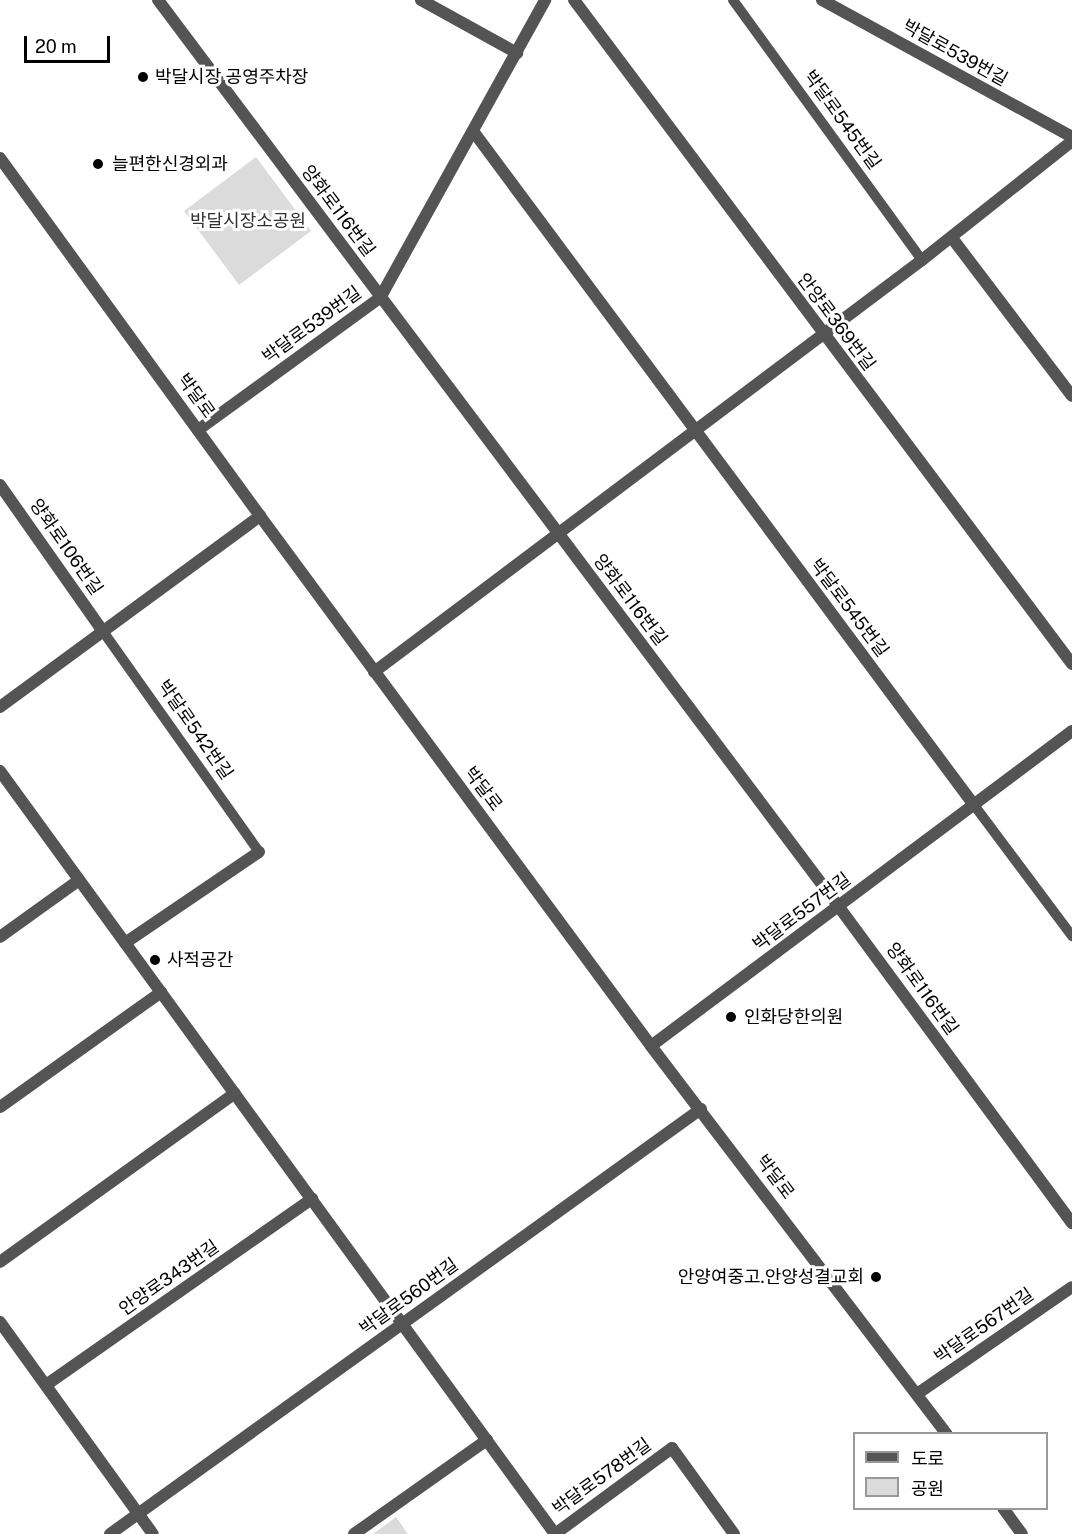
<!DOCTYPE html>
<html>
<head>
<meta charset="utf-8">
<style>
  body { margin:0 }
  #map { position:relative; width:1072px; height:1534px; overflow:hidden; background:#fff; font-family:"Public Sans","Noto Sans KR",sans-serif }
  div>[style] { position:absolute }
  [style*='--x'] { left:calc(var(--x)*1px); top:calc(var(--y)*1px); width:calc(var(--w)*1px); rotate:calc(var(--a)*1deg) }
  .green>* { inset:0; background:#dbdbdb }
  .service>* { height:10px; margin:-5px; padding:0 5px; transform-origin:5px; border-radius:5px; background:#545454 }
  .minor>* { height:12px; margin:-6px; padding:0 6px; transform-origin:6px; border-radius:6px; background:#545454 }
  .tertiary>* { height:12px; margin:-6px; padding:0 6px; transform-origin:6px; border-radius:6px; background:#545454 }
  .dots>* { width:16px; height:16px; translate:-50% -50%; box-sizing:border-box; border:3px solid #fff; border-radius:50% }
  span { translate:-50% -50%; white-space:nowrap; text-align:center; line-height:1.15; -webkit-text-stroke:6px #fff; paint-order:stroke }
  .street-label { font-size:18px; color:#000 }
  .poi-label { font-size:18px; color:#000 }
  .left { translate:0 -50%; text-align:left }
  .right { translate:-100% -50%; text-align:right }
  .park-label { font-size:18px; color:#323232 }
  .legend { position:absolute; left:853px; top:1432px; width:195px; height:78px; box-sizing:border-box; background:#fff; border:2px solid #999; margin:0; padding:8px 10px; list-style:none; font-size:18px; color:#000 }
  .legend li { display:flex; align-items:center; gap:12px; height:30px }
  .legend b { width:30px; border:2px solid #999 }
  .scale { position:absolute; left:24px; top:36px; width:86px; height:27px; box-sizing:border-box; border:3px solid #000; border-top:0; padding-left:8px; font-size:18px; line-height:21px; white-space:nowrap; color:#000; -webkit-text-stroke:4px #fff; paint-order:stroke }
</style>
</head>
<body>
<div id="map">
  <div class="green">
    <div style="clip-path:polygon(256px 157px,311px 231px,239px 285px,184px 211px)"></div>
    <div style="clip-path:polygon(396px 1517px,408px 1534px,373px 1534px)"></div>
  </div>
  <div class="service">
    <div style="--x:733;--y:0;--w:321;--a:54"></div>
    <div style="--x:102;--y:630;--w:272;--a:54.7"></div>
    <div style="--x:974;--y:805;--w:164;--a:53.2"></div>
  </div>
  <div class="minor">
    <div style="--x:158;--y:0;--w:1134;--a:53.1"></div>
    <div style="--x:839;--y:907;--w:393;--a:53.6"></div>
    <div style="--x:421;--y:0;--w:110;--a:28.9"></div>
    <div style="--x:574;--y:0;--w:830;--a:53.13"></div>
    <div style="--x:822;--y:0;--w:285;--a:28.7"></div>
    <div style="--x:473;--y:131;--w:840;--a:53.38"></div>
    <div style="--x:952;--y:238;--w:198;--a:52.8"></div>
    <div style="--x:198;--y:430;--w:225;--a:-36"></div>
    <div style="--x:380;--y:298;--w:341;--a:-61"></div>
    <div style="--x:0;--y:485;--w:177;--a:54.9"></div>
    <div style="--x:374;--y:672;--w:686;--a:-36.94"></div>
    <div style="--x:922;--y:260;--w:191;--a:-38.4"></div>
    <div style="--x:0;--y:707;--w:323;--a:-36.3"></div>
    <div style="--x:0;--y:771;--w:944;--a:53.97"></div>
    <div style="--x:555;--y:1534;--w:145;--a:-36.3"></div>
    <div style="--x:672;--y:1448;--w:106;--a:54.2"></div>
    <div style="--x:0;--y:937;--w:97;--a:-35.8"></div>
    <div style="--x:125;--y:943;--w:162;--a:-34.2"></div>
    <div style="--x:651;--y:1046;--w:526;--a:-36.8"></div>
    <div style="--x:0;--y:1107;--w:198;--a:-35.5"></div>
    <div style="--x:0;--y:1262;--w:289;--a:-35.7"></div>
    <div style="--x:0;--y:1322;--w:261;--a:54.2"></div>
    <div style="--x:46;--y:1385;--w:325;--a:-35"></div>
    <div style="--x:917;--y:1394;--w:188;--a:-34.6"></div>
    <div style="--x:110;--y:1534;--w:728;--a:-35.72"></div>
    <div style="--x:354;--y:1534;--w:163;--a:-35.3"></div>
  </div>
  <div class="tertiary">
    <div style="--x:0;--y:158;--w:442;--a:54"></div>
    <div style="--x:260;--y:516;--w:659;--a:53.58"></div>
    <div style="--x:651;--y:1046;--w:488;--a:52.7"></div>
    <div style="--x:1003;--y:1508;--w:32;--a:54"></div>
  </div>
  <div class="dots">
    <div style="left:143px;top:77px;background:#000"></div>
    <div style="left:98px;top:164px;background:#000"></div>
    <div style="left:155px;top:960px;background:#000"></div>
    <div style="left:731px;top:1017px;background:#000"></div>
    <div style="left:876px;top:1277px;background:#000"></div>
  </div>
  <div class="street-label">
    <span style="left:955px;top:53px;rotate:29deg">박달로539번길</span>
    <span style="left:842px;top:120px;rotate:54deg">박달로545번길</span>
    <span style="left:338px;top:211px;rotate:53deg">양화로116번길</span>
    <span style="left:836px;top:322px;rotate:53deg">안양로369번길</span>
    <span style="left:312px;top:325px;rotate:-36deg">박달로539번길</span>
    <span style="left:196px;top:396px;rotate:54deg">박달로</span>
    <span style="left:66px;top:547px;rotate:55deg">양화로106번길</span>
    <span style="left:630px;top:600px;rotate:53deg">양화로116번길</span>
    <span style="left:849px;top:608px;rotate:53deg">박달로545번길</span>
    <span style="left:195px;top:730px;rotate:55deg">박달로542번길</span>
    <span style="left:483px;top:789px;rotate:53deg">박달로</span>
    <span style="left:802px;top:912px;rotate:-37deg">박달로557번길</span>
    <span style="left:922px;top:989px;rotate:54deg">양화로116번길</span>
    <span style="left:775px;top:1177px;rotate:53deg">박달로</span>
    <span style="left:169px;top:1278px;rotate:-35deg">안양로343번길</span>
    <span style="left:409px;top:1297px;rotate:-36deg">박달로560번길</span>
    <span style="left:984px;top:1326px;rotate:-35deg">박달로567번길</span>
    <span style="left:602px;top:1477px;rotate:-36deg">박달로578번길</span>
  </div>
  <div class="poi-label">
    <span class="left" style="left:155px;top:77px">박달시장 공영주차장</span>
    <span class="left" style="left:112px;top:164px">늘편한신경외과</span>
    <span class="left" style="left:167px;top:960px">사적공간</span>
    <span class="left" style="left:744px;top:1017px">인화당한의원</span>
    <span class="right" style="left:864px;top:1277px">안양여중고.안양성결교회</span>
  </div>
  <div class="park-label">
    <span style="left:248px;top:221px">박달시장소공원</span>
  </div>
  <ul class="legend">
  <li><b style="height:8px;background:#545454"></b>도로</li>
  <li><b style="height:16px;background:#dbdbdb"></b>공원</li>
  </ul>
  <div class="scale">20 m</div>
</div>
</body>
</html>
